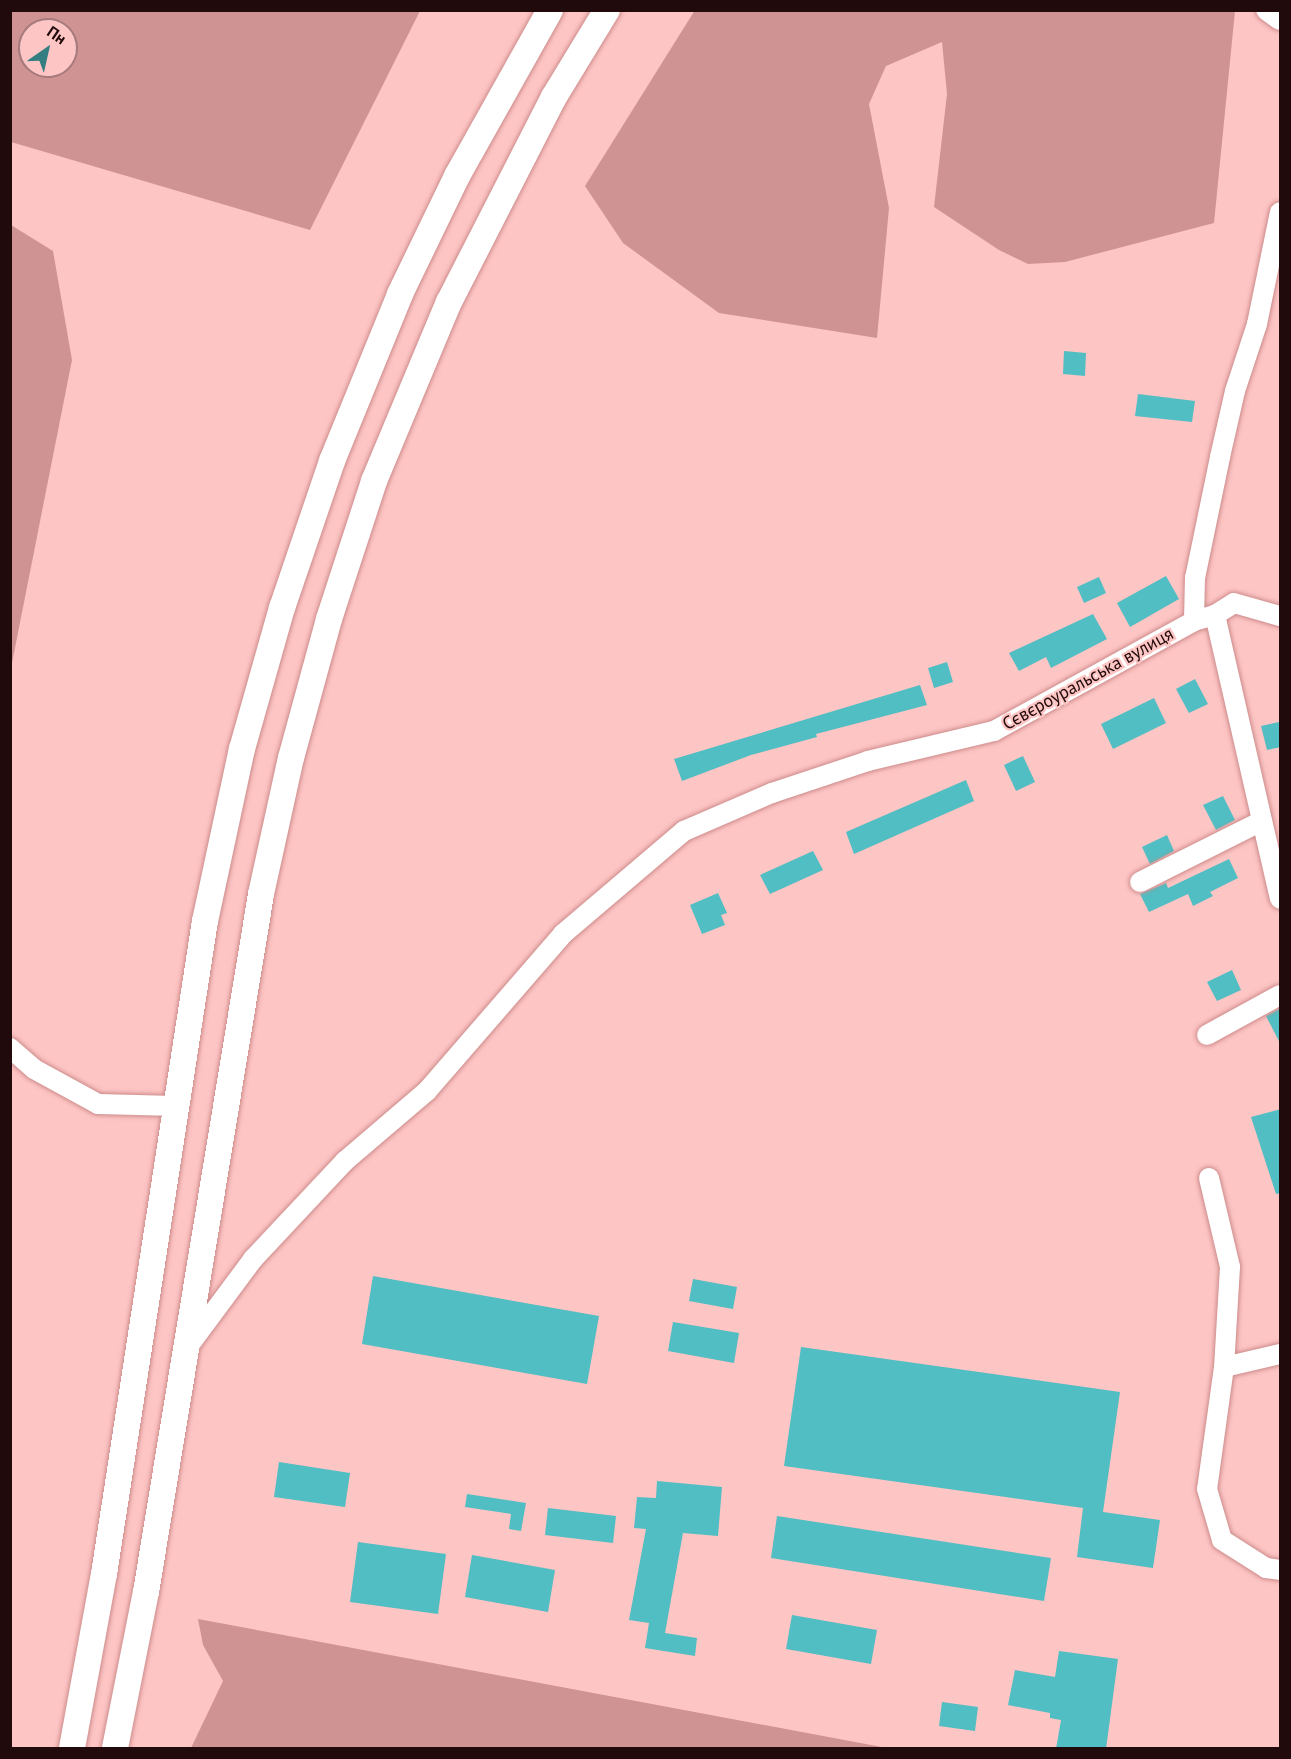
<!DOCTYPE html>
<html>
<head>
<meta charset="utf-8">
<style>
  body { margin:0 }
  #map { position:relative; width:1291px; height:1759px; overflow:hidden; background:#fdc5c4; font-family:"PT Sans",sans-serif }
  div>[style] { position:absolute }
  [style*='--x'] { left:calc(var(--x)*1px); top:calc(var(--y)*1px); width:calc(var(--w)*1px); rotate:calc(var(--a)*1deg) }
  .green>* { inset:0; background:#d09393 }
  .building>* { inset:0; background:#50bec3 }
  .roads { filter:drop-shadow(0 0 2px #cd8b8b) drop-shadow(0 0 2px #cd8b8b) }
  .minor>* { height:20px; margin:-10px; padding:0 10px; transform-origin:10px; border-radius:10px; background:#fff }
  .major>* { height:26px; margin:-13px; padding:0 13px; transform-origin:13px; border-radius:13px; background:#fff }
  span { translate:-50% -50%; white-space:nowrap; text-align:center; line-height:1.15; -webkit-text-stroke:4.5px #fdc5c4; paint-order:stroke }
  .street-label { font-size:18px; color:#210a0b }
  .frame { position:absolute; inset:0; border:12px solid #210a0b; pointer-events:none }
  .north { position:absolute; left:18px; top:18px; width:60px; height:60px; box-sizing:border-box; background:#fdc5c4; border:2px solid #a57a7a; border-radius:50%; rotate:34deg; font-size:16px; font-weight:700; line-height:24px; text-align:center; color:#210a0b }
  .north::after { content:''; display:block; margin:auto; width:21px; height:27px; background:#347d80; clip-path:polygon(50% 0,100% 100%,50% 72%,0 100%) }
</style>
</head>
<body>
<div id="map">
  <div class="green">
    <div style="clip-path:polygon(695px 10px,1235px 11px,1214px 223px,1065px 262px,1028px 264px,999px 250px,934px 207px,947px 94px,942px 42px,886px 66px,869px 104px,889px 208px,877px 338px,719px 313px,623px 243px,585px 186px)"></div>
    <div style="clip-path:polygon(evenodd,10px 11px,11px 10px,420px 11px,310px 230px,11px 142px,10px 11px,30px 30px,66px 30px,66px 66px,30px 66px,30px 30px)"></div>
    <div style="clip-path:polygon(11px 225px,53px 251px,72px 360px,11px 668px)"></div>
    <div style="clip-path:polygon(198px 1619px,887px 1748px,191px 1748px,223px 1681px,203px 1645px)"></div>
  </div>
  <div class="building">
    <div style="clip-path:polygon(1064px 351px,1086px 353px,1085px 376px,1063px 374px)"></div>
    <div style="clip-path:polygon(1138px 394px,1195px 401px,1192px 422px,1135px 416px)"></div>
    <div style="clip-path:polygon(1166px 576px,1179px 599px,1130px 627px,1117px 603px)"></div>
    <div style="clip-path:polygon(1099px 577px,1106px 593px,1084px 603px,1077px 587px)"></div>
    <div style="clip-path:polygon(1093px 614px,1107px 639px,1051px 668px,1046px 657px,1019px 671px,1009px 653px)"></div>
    <div style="clip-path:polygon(947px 662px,953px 682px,934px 688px,928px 668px)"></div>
    <div style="clip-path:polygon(1195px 679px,1208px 704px,1189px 713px,1176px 689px)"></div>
    <div style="clip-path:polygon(920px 685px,927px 705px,816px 734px,817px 737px,751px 755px,682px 781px,674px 759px)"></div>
    <div style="clip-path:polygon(1154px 698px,1166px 723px,1113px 749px,1101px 724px)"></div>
    <div style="clip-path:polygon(1279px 722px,1281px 747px,1267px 750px,1261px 726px)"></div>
    <div style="clip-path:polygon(1023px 756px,1035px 782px,1016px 791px,1004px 765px)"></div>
    <div style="clip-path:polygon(966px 780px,974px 801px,854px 854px,846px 832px)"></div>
    <div style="clip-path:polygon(1223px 796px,1235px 820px,1216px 830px,1203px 805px)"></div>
    <div style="clip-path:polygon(1167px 835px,1174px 851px,1150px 864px,1142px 847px)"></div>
    <div style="clip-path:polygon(813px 851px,823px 870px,770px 894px,760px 875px)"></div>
    <div style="clip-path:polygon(1229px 859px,1238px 878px,1210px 892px,1213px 896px,1193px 906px,1188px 894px,1149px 912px,1140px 894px,1166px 883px,1168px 888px)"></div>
    <div style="clip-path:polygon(718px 893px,727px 913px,721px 915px,725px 925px,702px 934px,690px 905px)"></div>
    <div style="clip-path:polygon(1232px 970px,1241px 990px,1217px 1001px,1207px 982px)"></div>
    <div style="clip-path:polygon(1281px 1008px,1281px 1045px,1266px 1016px)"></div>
    <div style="clip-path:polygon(1281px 1109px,1281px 1193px,1276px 1194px,1251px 1117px)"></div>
    <div style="clip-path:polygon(373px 1276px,599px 1316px,587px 1384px,362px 1344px)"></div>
    <div style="clip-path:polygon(693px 1279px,737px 1287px,733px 1309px,689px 1301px)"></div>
    <div style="clip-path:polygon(673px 1322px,739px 1333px,734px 1363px,668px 1351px)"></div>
    <div style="clip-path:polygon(801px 1347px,1120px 1392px,1103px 1512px,1160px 1520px,1153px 1568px,1077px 1557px,1083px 1508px,784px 1466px)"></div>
    <div style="clip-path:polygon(279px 1462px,350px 1473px,345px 1507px,274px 1497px)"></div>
    <div style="clip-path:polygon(657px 1481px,722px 1487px,718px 1536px,683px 1533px,665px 1633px,697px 1638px,695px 1656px,645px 1648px,649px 1623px,629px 1620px,646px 1529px,634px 1528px,637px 1497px,656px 1498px)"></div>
    <div style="clip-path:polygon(467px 1494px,526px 1503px,521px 1531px,509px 1529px,511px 1514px,465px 1507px)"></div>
    <div style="clip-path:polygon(548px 1508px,616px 1516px,613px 1543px,545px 1535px)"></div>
    <div style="clip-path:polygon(777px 1516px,1051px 1558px,1044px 1601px,771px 1558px)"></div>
    <div style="clip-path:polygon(358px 1542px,446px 1554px,438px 1614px,350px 1602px)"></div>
    <div style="clip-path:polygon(472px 1555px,555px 1570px,548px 1612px,465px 1597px)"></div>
    <div style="clip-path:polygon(792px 1615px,877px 1630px,871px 1664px,786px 1649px)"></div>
    <div style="clip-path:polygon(1059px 1651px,1118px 1659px,1106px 1749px,1056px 1749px,1061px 1720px,1050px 1718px,1050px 1713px,1008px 1705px,1015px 1670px,1055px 1677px)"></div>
    <div style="clip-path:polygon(942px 1702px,978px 1707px,975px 1731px,939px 1726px)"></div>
  </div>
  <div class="roads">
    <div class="minor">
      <div style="--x:1266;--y:10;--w:17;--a:36"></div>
      <div style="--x:1215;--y:615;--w:22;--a:-32"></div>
      <div style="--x:1234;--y:603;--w:48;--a:15.8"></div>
      <div style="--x:1194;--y:621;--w:43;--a:-88.7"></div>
      <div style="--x:1195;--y:578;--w:124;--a:-78.3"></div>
      <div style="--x:1220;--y:457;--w:68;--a:-77.2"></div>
      <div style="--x:1235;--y:391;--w:71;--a:-71.8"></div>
      <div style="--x:1257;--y:324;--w:114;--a:-78.4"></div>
      <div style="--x:1140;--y:882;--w:136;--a:-26.6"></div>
      <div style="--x:1207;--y:1035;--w:83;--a:-28.7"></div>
      <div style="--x:10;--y:1048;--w:32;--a:41"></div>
      <div style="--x:34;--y:1069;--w:73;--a:28.7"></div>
      <div style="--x:98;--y:1104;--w:77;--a:1.5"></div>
      <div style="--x:1209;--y:1178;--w:91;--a:76.7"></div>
      <div style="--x:1230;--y:1267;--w:100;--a:93.4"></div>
      <div style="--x:187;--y:1348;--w:111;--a:-53.4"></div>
      <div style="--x:253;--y:1259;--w:134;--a:-46.8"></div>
      <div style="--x:345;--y:1161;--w:108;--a:-40.5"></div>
      <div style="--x:427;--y:1091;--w:208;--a:-49.1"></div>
      <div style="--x:563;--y:934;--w:159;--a:-40.4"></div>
      <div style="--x:684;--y:831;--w:96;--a:-23.4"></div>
      <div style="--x:772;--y:793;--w:101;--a:-18.4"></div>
      <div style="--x:868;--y:761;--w:130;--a:-13.4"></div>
      <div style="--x:994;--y:731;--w:228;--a:-28.8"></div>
      <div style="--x:1194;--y:621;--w:22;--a:-16"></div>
      <div style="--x:1215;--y:615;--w:291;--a:77.1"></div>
      <div style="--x:1280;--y:1354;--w:57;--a:166.9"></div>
      <div style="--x:1224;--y:1367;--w:123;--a:97.9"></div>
      <div style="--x:1207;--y:1489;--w:53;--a:73.6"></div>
      <div style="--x:1222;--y:1540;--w:52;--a:32.5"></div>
      <div style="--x:1266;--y:1568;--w:14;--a:8"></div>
    </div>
    <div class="major">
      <div style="--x:72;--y:1748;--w:177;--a:-79.6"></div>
      <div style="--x:104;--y:1574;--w:661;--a:-81.21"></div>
      <div style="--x:205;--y:921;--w:176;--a:-77.9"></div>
      <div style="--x:242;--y:749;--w:147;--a:-74.2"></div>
      <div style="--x:282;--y:608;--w:155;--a:-71.2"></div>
      <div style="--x:332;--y:461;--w:180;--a:-67.8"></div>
      <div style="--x:400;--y:294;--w:131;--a:-64.2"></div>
      <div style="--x:457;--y:176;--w:190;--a:-60.7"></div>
      <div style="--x:115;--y:1748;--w:159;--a:-78.8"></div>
      <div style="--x:146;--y:1592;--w:707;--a:-80.64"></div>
      <div style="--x:261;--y:894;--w:139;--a:-77.6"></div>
      <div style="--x:291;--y:758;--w:144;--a:-74.7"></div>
      <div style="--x:329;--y:619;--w:145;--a:-71.9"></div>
      <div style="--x:374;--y:481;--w:194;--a:-67.3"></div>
      <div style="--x:449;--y:302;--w:230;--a:-62.9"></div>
      <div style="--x:554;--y:97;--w:102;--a:-58.7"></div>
    </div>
  </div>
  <div class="street-label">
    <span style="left:1088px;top:679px;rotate:-29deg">Сєвєроуральська вулиця</span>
  </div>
  <div class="frame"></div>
  <div class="north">Пн</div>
</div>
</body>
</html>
